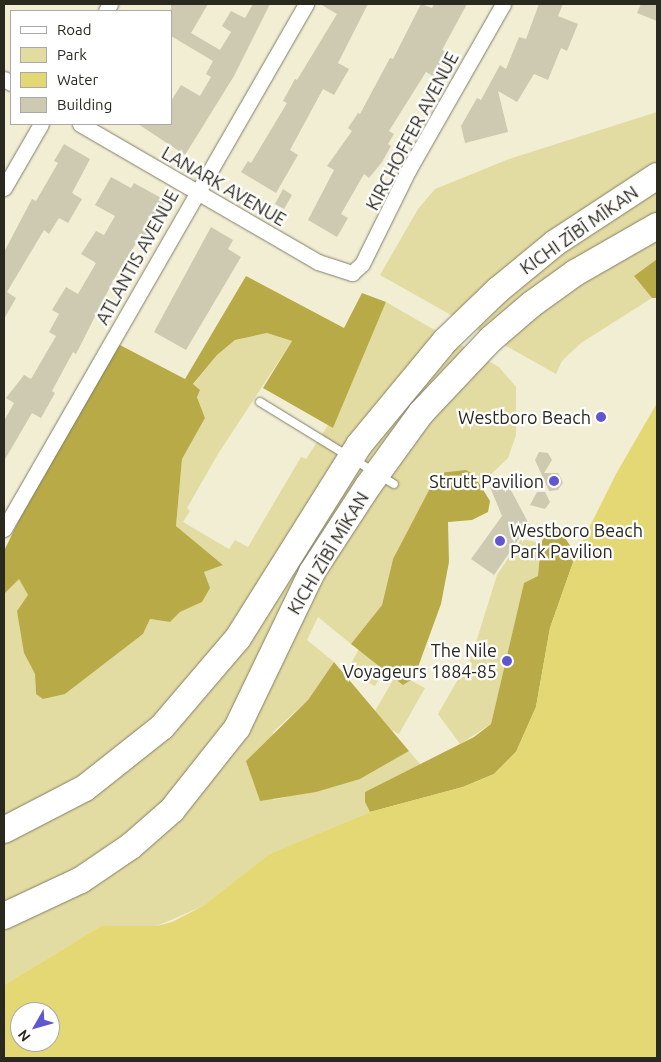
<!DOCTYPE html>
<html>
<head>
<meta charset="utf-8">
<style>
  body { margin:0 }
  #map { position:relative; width:661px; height:1062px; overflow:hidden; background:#f1eed4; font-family:Ubuntu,sans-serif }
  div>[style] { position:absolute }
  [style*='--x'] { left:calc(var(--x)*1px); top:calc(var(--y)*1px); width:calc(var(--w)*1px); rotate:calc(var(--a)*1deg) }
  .green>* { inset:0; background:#e3dca2 }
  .forest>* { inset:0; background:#b8ab47 }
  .water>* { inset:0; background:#e4d875 }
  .building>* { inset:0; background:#cdcab1 }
  .roads { filter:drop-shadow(0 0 1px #817f67) drop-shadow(0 0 1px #817f67) }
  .service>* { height:8px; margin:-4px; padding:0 4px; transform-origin:4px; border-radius:4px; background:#fff }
  .minor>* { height:15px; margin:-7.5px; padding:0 7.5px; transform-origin:7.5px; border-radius:7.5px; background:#fff }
  .trunk>* { height:26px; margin:-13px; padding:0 13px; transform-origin:13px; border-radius:13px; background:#fff }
  .dots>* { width:14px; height:14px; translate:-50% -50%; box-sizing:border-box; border:2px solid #fff; border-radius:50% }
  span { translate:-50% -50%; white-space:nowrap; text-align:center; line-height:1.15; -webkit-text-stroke:4.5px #fff; paint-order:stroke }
  .street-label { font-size:18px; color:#2a291f }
  .poi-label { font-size:18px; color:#2a291f }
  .right { translate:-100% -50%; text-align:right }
  .left { translate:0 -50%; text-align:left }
  .frame { position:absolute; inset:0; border:5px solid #2a291f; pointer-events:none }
  .legend { position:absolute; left:10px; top:10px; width:162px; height:115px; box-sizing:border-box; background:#fff; border:1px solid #aaa9a5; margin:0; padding:6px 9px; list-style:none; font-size:15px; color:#2a291f }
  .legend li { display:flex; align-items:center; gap:10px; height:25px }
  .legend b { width:25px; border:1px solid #aaa9a5 }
  .north { position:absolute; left:10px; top:1002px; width:50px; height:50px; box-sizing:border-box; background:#fff; border:1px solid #aaa9a5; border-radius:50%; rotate:232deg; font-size:14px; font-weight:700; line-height:20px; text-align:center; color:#2a291f }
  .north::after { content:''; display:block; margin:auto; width:18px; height:22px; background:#6056cf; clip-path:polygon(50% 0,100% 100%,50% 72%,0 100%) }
</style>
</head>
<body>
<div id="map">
  <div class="green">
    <div style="clip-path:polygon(657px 112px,657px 259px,634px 276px,652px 298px,581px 343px,562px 361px,556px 374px,380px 275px,418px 209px,435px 189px,509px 159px)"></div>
    <div style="clip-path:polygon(386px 302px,499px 367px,516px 387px,516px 435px,508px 458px,481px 484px,474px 475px,393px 559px,382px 605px,351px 644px,318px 617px,307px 640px,334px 662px,308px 700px,273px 732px,273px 800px,360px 779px,409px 751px,421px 765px,366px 792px,365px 802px,370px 812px,271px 854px,203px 906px,157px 926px,101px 926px,4px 985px,4px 594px,19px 578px,28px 595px,24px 653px,35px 674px,36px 694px,65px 694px,143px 634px,150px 619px,170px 622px,180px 612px,202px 602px,204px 572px,223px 565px,176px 526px,182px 458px,205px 418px,193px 385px,217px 355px,235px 340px,267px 333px,292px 341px,218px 454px,187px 508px,190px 511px,183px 522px,229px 549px,235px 540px,248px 547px,301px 457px,306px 459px,328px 425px,333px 428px)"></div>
    <div style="clip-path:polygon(521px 539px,541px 543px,538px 577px,524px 584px,491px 724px,460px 744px,438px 714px,472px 655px,497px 575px)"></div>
    <div style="clip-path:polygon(372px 625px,401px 640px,375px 686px,347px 671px)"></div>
    <div style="clip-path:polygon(397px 673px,425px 688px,399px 734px,371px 718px)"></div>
  </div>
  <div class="forest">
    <div style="clip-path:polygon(657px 259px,657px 298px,652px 298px,634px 276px)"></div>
    <div style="clip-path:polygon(246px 276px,344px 328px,362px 293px,386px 302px,333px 428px,263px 388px,292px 341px,267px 333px,235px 340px,217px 355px,193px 384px,200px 390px,197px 397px,205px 418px,182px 459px,176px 526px,223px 565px,204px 572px,210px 588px,202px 602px,180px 612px,170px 622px,150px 619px,143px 634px,65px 694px,43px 699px,36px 694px,35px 674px,24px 653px,17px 611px,28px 595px,19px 579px,4px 594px,4px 551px,18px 522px,118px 344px,185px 379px)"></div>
    <div style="clip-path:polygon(466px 470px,474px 475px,490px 501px,488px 512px,472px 520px,448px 522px,449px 562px,441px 604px,414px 678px,403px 685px,351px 644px,382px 605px,393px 559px,438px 473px)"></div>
    <div style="clip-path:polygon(553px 521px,576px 554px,550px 628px,536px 707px,516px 752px,494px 774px,463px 787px,370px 812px,365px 802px,365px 792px,474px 737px,491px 724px,524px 583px,538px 576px,541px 543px)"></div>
    <div style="clip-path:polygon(334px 662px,409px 751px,360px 779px,316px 792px,260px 801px,246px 761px,308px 700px)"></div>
  </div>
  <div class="water">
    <div style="clip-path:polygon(evenodd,657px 403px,657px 1058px,4px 1058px,4px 985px,101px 926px,157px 926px,172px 922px,203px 906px,270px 854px,370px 812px,463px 787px,494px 774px,516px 752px,536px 707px,550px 628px,576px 554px,616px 474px,657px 403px,20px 1012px,50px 1012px,50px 1042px,20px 1042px,20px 1012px)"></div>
  </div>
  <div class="building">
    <div style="clip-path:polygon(171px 4px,208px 4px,191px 33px,220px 50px,231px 32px,222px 26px,231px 11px,245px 18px,253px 4px,270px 4px,234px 76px,185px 155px,138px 124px,171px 124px,171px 101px,181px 85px,200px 96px,211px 77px,206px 74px,213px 61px,171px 36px)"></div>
    <div style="clip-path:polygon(320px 4px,368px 4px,338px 63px,349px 69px,334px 95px,323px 89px,290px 150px,298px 155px,276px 193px,241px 172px,248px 161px,251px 163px,287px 103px,283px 101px,295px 79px,297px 80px,337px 14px)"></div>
    <div style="clip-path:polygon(421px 4px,432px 8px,434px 4px,467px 4px,442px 50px,447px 52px,433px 76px,426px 72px,389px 131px,394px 134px,388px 144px,391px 146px,382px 162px,369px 178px,364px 174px,341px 214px,348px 218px,337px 237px,308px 220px,334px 170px,327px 166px,352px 131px,348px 128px,358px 113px,360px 114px,390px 58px,393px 59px)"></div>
    <div style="clip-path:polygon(539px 4px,563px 4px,558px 16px,578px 24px,567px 51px,561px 48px,548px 80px,534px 74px,517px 102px,498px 91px,508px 132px,465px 143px,461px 126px,477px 98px,481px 100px,500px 65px,506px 69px,519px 37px,526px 39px)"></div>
    <div style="clip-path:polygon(641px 4px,657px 4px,657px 21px,637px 13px)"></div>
    <div style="clip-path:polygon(64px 144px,90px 159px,72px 193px,82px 199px,68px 223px,59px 218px,49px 234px,44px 230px,7px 292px,16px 298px,4px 319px,4px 252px,32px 199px,36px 201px,58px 163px,54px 161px)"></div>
    <div style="clip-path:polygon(111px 177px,131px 188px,134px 183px,165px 200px,161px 208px,164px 209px,147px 238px,141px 235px,113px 281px,76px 354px,73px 352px,52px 391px,55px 393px,41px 418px,32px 413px,4px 461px,4px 421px,14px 403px,6px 398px,24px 375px,31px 379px,56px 336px,49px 332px,59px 314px,52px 310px,66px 287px,78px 294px,96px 263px,81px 254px,96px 231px,104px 235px,115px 216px,95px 205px)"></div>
    <div style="clip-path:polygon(283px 189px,292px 195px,284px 209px,275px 204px)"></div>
    <div style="clip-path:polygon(211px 227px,233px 240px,228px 249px,241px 257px,186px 350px,154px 332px)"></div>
    <div style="clip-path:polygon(539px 452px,548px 453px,552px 460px,544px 473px,558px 473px,561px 478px,563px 483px,558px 490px,549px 491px,535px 460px)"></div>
    <div style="clip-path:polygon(505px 479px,529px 524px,494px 575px,471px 559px,502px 516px,490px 487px)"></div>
    <div style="clip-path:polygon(537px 492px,545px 492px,550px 502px,545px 509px,530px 505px)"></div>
  </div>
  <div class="roads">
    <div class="service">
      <div style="--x:260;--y:402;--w:157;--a:31.5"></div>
    </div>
    <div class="minor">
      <div style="--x:106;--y:11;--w:8;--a:-60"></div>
      <div style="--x:4;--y:79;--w:8;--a:30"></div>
      <div style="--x:80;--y:124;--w:275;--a:30.1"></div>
      <div style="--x:318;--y:262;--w:36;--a:18"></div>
      <div style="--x:352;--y:273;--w:13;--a:-42"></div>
      <div style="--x:362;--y:264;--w:106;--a:-63.7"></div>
      <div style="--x:409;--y:169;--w:190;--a:-60.3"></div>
      <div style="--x:4;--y:188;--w:74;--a:-60"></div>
      <div style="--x:4;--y:529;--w:606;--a:-60.09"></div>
    </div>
    <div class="trunk">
      <div style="--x:4;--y:830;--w:91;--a:-27.4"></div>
      <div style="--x:85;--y:788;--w:98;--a:-38.4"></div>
      <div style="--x:162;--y:727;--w:117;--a:-49.5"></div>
      <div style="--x:238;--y:638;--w:228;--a:-57.9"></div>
      <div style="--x:359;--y:445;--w:135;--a:-50.4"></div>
      <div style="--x:445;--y:341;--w:74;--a:-43.9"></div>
      <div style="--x:498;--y:290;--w:74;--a:-39.5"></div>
      <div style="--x:555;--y:243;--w:122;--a:-33.3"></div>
      <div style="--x:4;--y:916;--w:85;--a:-25.1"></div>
      <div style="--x:81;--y:880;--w:60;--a:-34.2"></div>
      <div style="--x:131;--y:846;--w:55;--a:-41.3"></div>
      <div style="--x:172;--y:810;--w:105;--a:-51.6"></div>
      <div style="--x:237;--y:728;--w:173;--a:-64.3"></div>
      <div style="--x:312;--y:572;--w:103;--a:-56.9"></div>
      <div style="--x:368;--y:486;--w:90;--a:-54"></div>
      <div style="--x:421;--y:413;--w:102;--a:-46.6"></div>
      <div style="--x:491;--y:339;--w:54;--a:-40.5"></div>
      <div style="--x:532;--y:304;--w:53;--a:-35.8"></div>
      <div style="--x:575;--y:273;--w:95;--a:-29.8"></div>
    </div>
  </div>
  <div class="dots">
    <div style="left:601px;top:417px;background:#6056cf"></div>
    <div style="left:554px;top:481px;background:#6056cf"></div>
    <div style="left:500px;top:541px;background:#6056cf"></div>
    <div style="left:507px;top:661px;background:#6056cf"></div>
  </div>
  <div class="street-label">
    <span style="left:412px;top:131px;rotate:-62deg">KIRCHOFFER AVENUE</span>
    <span style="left:224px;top:186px;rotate:30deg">LANARK AVENUE</span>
    <span style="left:579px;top:230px;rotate:-35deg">KICHI ZĪBĪ MĪKAN</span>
    <span style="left:137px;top:257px;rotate:-61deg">ATLANTIS AVENUE</span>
    <span style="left:328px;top:553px;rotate:-59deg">KICHI ZĪBĪ MĪKAN</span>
  </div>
  <div class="poi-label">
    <span class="right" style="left:591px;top:417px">Westboro Beach</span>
    <span class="right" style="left:544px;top:481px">Strutt Pavilion</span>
    <span class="left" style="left:510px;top:541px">Westboro Beach<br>Park Pavilion</span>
    <span class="right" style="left:497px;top:661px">The Nile<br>Voyageurs 1884-85</span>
  </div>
  <div class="frame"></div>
  <ul class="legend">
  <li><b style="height:6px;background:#fff"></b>Road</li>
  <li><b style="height:14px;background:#e3dca2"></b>Park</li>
  <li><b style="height:14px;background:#e4d875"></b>Water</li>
  <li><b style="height:14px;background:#cdcab1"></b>Building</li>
  </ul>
  <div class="north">N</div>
</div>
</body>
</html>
